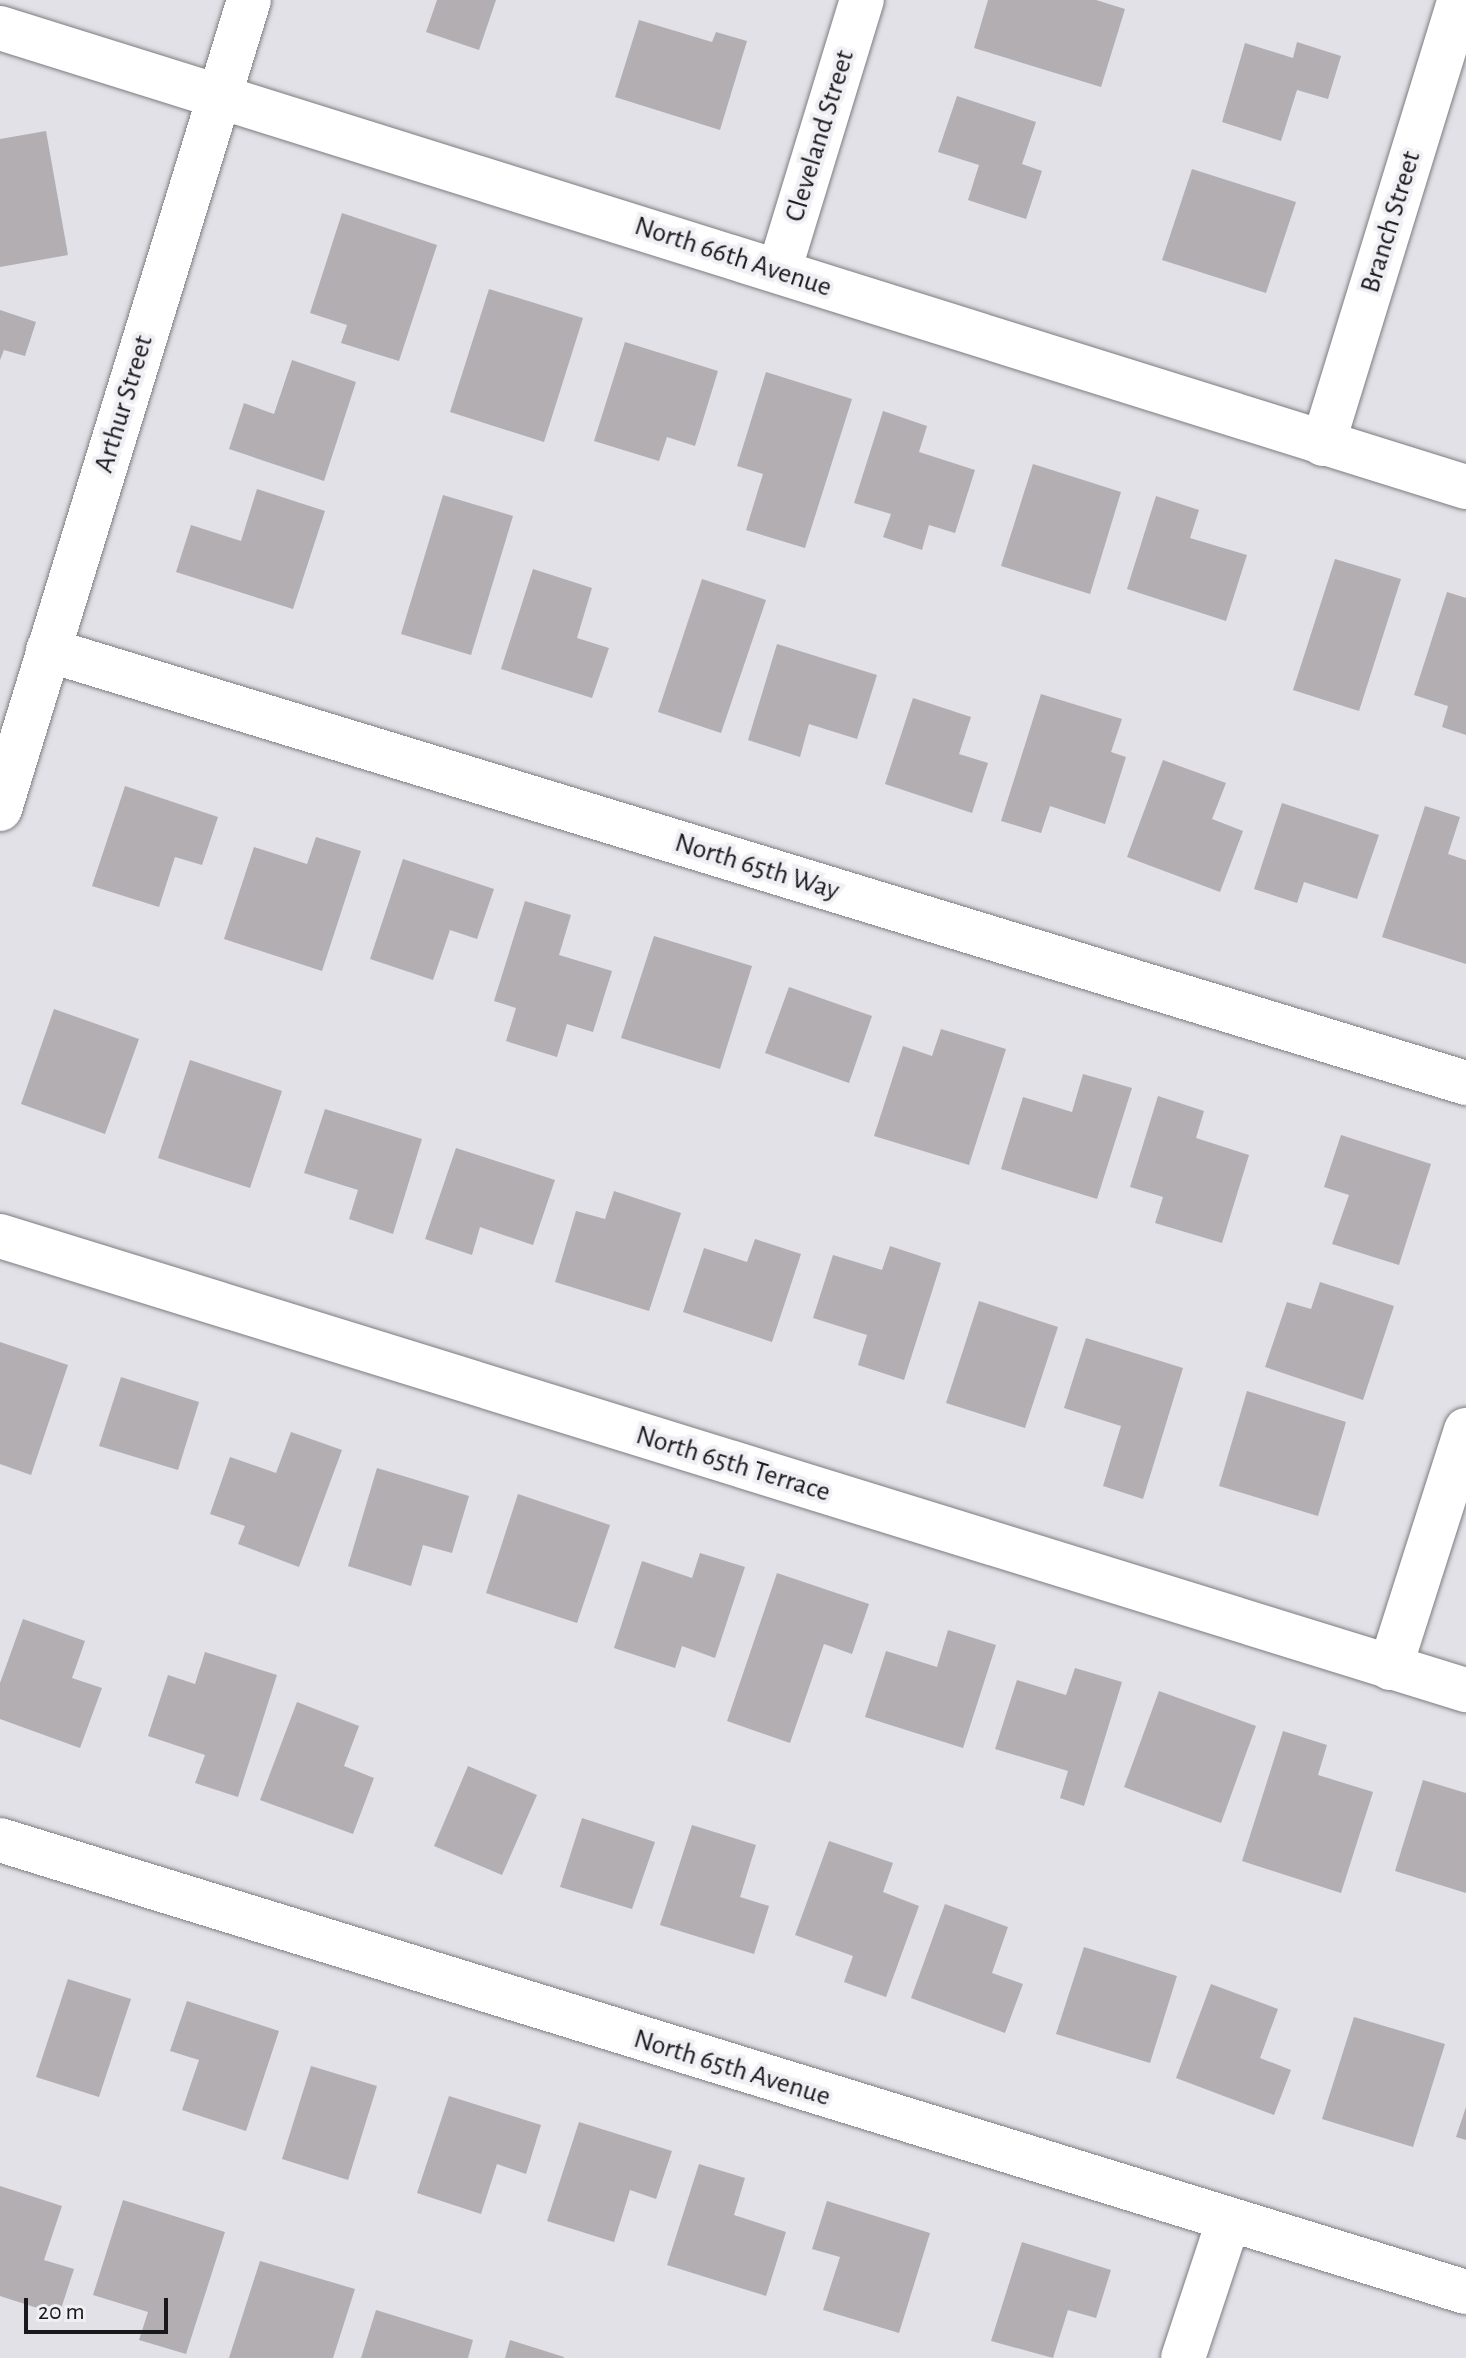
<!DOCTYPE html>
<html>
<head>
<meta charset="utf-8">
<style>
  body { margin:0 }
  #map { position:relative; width:1466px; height:2358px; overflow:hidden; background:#e1e1e7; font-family:"Alegreya Sans",sans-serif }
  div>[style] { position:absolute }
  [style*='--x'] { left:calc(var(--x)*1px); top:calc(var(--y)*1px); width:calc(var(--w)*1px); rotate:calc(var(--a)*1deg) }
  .building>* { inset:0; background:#b3aeb1 }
  .roads { filter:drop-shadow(0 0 2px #7d7d81) drop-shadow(0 0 2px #7d7d81) }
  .minor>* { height:44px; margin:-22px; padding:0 22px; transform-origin:22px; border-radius:22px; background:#fff }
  span { translate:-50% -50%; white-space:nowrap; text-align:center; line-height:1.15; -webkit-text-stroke:8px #efeff4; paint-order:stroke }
  .street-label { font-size:28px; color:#19191b }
  .scale { position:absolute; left:24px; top:2298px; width:144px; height:36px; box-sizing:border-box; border:4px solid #19191b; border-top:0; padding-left:10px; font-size:24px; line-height:28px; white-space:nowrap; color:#19191b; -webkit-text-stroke:6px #efeff4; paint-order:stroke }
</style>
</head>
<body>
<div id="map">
  <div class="building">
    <div style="clip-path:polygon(437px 0,496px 0,479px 50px,426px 32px)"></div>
    <div style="clip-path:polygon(988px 0,1096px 0,1125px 9px,1101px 87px,974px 48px)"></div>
    <div style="clip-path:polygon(639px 20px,712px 42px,716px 32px,747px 41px,720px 130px,615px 97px)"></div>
    <div style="clip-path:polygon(1297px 42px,1341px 56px,1328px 99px,1297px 90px,1281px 141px,1222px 122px,1245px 43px,1293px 58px)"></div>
    <div style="clip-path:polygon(957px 96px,1036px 122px,1022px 164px,1042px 171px,1026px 219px,968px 200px,979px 165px,938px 152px)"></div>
    <div style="clip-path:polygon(46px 131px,68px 255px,0 267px,0 139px)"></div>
    <div style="clip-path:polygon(1192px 169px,1296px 202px,1266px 293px,1162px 260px)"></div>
    <div style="clip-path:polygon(342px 213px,437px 245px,399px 361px,341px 343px,347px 325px,310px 313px)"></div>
    <div style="clip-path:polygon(489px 289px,583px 318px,544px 442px,450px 412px)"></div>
    <div style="clip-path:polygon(0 310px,36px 322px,25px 356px,4px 350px,0 360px)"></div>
    <div style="clip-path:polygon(625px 342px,718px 371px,695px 446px,667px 437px,659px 461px,594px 441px)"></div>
    <div style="clip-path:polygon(292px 360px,356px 382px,324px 481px,229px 449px,244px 403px,274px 414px)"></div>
    <div style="clip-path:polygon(766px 372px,852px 399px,805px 548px,746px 530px,763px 474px,737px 466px)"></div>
    <div style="clip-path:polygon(883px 411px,927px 426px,919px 452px,975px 470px,955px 533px,929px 525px,922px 550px,883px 537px,891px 514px,854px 503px)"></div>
    <div style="clip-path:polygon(1033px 464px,1121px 492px,1090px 594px,1001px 566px)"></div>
    <div style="clip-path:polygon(257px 489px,325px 511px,293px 609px,176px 572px,191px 525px,241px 541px)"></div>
    <div style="clip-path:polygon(443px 495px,513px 516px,471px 655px,401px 634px)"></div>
    <div style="clip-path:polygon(1156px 496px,1199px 510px,1190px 538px,1247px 555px,1226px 621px,1127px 589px)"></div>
    <div style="clip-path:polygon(1335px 559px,1401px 579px,1359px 711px,1293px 690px)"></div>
    <div style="clip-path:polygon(533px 569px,592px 588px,577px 638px,609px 648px,592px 698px,501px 669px)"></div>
    <div style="clip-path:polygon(702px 579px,766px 600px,721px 733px,658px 712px)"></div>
    <div style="clip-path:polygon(1447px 592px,1466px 598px,1466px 735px,1442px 727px,1448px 706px,1414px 695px)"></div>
    <div style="clip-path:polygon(777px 644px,877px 675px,857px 739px,809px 724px,800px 757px,748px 740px)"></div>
    <div style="clip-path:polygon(1041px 694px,1122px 719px,1111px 752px,1126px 757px,1105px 824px,1050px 806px,1041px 833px,1001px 821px)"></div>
    <div style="clip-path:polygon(913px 698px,971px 717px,959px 754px,988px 763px,972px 813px,885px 784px)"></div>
    <div style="clip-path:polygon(1163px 760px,1226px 783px,1212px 819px,1243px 831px,1220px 892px,1127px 857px)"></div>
    <div style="clip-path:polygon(125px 786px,218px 817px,202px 865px,175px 857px,159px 907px,92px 886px)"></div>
    <div style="clip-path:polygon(1282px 803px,1379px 835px,1357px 899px,1304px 882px,1297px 903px,1254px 889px)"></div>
    <div style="clip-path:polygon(1425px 806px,1460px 817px,1448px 854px,1466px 860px,1466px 964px,1382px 937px)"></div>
    <div style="clip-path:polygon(316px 837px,361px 851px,322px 971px,224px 939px,254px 847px,307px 864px)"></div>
    <div style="clip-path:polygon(403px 859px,494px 889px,477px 939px,450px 930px,433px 980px,370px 959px)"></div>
    <div style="clip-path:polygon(525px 901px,571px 915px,559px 955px,612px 971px,593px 1032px,567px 1024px,557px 1057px,506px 1041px,516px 1008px,494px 1001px)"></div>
    <div style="clip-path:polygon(654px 936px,752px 966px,720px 1069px,621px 1038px)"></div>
    <div style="clip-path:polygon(789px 987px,872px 1016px,849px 1083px,765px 1053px)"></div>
    <div style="clip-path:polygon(54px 1009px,139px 1039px,105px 1134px,21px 1104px)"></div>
    <div style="clip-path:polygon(941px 1029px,1006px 1049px,969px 1165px,874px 1136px,903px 1046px,932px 1056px)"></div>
    <div style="clip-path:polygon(190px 1060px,282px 1091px,250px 1188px,158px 1158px)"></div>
    <div style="clip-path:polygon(1083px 1074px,1132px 1088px,1097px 1199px,1001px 1169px,1023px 1097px,1072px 1112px)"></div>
    <div style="clip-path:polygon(1158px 1096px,1204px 1111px,1196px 1138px,1249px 1155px,1222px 1243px,1155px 1223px,1163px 1197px,1130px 1187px)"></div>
    <div style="clip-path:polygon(325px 1109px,422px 1139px,393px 1234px,349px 1219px,358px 1190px,304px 1173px)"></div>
    <div style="clip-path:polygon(1341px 1135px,1431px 1164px,1399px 1265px,1332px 1244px,1349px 1195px,1324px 1187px)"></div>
    <div style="clip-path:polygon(456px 1148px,555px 1180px,533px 1245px,480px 1227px,472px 1255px,425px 1239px)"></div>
    <div style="clip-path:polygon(614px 1191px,681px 1213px,649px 1311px,555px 1282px,576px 1211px,605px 1219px)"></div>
    <div style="clip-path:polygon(755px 1239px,801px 1254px,772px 1342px,683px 1312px,704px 1248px,747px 1262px)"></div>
    <div style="clip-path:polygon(890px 1246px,941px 1263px,904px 1380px,858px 1365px,867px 1335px,813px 1318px,833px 1255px,882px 1270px)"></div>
    <div style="clip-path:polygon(1320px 1282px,1394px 1306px,1363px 1400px,1265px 1367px,1287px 1302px,1311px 1309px)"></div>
    <div style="clip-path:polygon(979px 1301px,1058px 1327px,1025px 1428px,946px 1403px)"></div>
    <div style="clip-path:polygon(1086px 1338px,1183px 1368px,1143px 1499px,1103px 1486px,1121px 1426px,1064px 1408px)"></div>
    <div style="clip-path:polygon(0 1342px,68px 1365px,31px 1475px,0 1464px)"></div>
    <div style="clip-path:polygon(121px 1377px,199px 1402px,178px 1470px,99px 1446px)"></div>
    <div style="clip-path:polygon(1247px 1391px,1346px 1422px,1318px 1516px,1219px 1486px)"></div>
    <div style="clip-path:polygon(291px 1432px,342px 1450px,299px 1567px,238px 1544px,245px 1526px,210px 1514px,230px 1457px,276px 1473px)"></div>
    <div style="clip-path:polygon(377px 1468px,469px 1496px,452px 1553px,423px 1545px,411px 1586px,348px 1566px)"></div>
    <div style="clip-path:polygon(518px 1494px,610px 1525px,577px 1623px,486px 1593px)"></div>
    <div style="clip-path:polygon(700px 1553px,745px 1567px,715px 1658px,682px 1646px,675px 1668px,614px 1648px,642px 1561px,692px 1578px)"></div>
    <div style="clip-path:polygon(777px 1573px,869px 1604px,852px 1654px,824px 1644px,790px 1743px,727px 1721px)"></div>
    <div style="clip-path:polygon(23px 1619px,85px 1641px,72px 1678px,102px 1688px,80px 1748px,0 1719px,0 1683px)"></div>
    <div style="clip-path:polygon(948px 1630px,996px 1645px,963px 1748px,865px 1717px,886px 1651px,937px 1667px)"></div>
    <div style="clip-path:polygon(205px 1652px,277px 1675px,238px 1797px,195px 1783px,205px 1755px,148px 1736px,168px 1675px,195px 1684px)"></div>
    <div style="clip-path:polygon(1075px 1668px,1122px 1682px,1084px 1806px,1060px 1798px,1068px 1771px,995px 1749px,1017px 1680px,1066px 1695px)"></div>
    <div style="clip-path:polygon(1159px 1691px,1256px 1726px,1221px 1823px,1124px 1787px)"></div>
    <div style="clip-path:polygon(297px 1702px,359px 1726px,344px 1766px,374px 1778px,353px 1834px,260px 1800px)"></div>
    <div style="clip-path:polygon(1283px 1731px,1327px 1745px,1318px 1775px,1373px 1792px,1341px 1893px,1242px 1861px)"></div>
    <div style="clip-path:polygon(468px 1766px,537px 1795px,502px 1875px,434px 1846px)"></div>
    <div style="clip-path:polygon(1423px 1780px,1466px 1793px,1466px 1893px,1395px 1871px)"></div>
    <div style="clip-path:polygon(582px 1818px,655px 1842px,632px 1909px,560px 1887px)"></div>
    <div style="clip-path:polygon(692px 1825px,756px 1845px,740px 1897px,769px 1906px,754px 1954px,660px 1925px)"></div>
    <div style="clip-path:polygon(829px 1841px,893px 1863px,883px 1892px,919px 1906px,886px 1997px,844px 1982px,853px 1956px,795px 1935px)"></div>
    <div style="clip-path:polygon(945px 1904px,1008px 1927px,992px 1973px,1023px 1984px,1005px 2033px,911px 1998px)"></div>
    <div style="clip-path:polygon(1084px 1947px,1177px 1976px,1150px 2063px,1056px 2034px)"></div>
    <div style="clip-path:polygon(68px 1979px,131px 1999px,99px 2097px,36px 2077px)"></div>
    <div style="clip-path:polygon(1211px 1984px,1278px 2009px,1260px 2058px,1291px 2070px,1274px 2115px,1176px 2078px)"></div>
    <div style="clip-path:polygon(187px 2001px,279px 2031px,246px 2131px,182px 2110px,199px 2060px,170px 2051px)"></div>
    <div style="clip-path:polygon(1354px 2017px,1445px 2044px,1413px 2147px,1322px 2119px)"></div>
    <div style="clip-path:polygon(311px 2066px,377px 2086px,348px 2180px,282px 2159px)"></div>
    <div style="clip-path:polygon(449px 2096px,541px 2125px,526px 2174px,497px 2164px,481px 2214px,417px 2193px)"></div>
    <div style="clip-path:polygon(1466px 2107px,1466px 2140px,1456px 2137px)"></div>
    <div style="clip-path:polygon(579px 2122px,672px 2151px,656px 2199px,630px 2190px,614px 2242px,547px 2221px)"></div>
    <div style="clip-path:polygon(699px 2164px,745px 2178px,734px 2215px,786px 2232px,766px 2296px,667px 2265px)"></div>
    <div style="clip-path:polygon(0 2186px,62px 2206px,44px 2260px,74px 2269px,59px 2315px,0 2296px)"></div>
    <div style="clip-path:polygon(123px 2200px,225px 2232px,186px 2354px,139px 2340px,148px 2312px,93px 2295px)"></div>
    <div style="clip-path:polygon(827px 2201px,930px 2233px,899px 2333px,823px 2310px,840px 2257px,812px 2249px)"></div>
    <div style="clip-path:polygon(1022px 2242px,1111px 2270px,1096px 2318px,1068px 2310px,1053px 2358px,991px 2341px)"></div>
    <div style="clip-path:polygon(260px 2261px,355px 2289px,333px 2358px,229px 2358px)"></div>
    <div style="clip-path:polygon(376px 2310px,473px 2340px,468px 2358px,361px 2358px)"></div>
    <div style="clip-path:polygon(510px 2340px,564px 2357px,564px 2358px,505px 2358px)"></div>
  </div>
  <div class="roads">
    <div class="minor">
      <div style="--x:0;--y:28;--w:1536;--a:17.39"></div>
      <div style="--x:779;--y:271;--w:283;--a:-73"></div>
      <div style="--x:1323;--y:444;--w:465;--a:-72.9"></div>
      <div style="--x:48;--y:650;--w:1483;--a:16.98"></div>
      <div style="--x:0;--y:809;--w:846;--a:-72.89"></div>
      <div style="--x:0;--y:1236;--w:1535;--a:17.21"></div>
      <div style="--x:1390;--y:1668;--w:250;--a:-72.3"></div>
      <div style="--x:0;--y:1840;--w:1534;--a:17.14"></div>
      <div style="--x:1183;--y:2358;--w:143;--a:-71.7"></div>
    </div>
  </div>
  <div class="street-label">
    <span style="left:820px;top:136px;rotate:-73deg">Cleveland Street</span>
    <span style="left:1391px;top:222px;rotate:-73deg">Branch Street</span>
    <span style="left:733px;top:257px;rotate:18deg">North 66th Avenue</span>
    <span style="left:124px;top:404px;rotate:-73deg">Arthur Street</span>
    <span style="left:757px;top:867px;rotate:17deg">North 65th Way</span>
    <span style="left:733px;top:1464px;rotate:17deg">North 65th Terrace</span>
    <span style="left:732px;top:2068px;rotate:17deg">North 65th Avenue</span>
  </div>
  <div class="scale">20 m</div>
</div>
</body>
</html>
